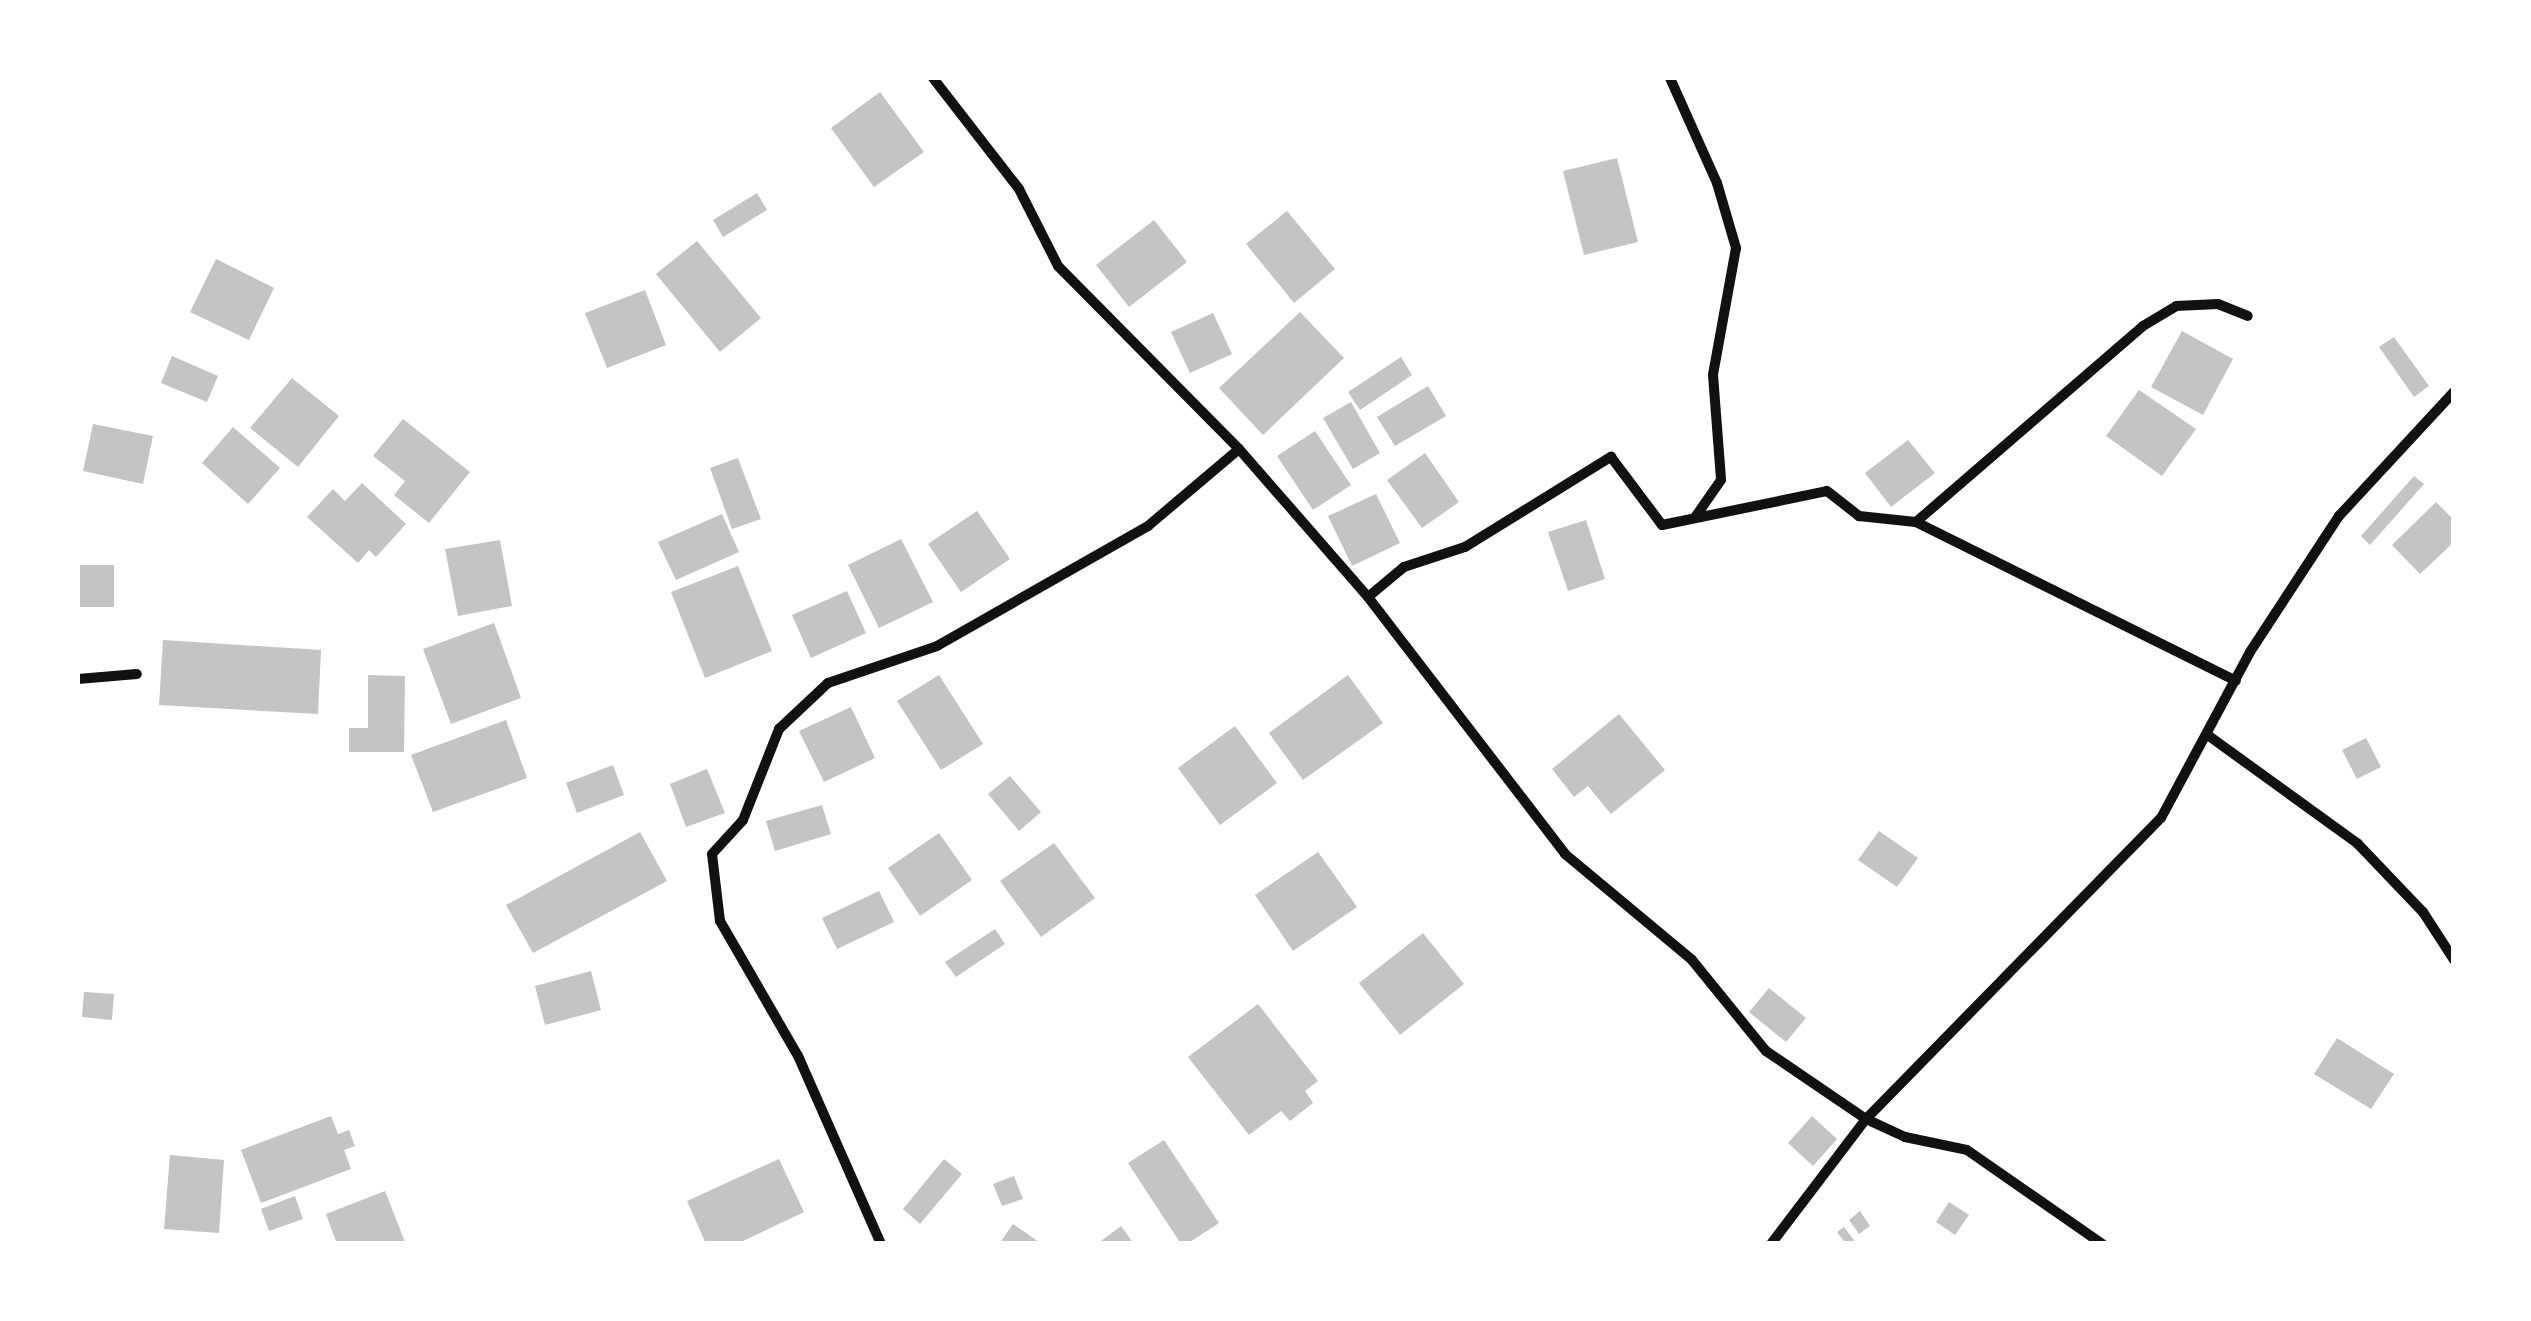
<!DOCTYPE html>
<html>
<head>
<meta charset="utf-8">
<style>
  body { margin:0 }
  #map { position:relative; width:2531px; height:1321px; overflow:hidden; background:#fff; font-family:"Titillium Web",sans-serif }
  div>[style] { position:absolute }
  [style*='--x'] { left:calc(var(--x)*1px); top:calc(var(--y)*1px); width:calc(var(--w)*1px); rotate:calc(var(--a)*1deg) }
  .building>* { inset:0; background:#c4c4c4 }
  .minor>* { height:10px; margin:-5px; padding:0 5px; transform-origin:5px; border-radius:5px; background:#111 }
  span { translate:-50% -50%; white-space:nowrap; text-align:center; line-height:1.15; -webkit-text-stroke:8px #fff; paint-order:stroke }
  .frame { position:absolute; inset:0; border:80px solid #fff; pointer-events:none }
</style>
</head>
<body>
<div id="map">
  <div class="building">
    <div style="clip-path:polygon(880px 92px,924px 152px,874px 187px,831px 128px)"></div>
    <div style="clip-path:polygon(1617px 158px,1638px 242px,1584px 255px,1563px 171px)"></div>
    <div style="clip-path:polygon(757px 193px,767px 210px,723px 237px,713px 220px)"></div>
    <div style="clip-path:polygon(1287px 211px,1335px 269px,1294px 303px,1246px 244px)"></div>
    <div style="clip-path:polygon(1154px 220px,1187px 262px,1129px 307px,1096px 265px)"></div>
    <div style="clip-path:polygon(697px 241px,761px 318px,720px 352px,656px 274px)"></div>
    <div style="clip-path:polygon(216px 259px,274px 288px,249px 340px,190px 312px)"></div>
    <div style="clip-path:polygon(645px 290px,666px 345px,607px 368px,585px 313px)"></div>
    <div style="clip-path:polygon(1300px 312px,1344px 358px,1263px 435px,1219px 388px)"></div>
    <div style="clip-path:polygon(1213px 313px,1232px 354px,1190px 373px,1171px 332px)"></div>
    <div style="clip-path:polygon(2182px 331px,2233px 359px,2203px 415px,2151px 387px)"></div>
    <div style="clip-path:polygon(2394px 337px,2429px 386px,2414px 397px,2379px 347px)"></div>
    <div style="clip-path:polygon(172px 356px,218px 376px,207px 402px,161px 383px)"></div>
    <div style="clip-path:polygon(1401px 357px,1412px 375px,1360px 410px,1348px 392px)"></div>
    <div style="clip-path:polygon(292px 378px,339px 416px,298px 467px,250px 428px)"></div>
    <div style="clip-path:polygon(1428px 386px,1446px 416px,1395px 446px,1377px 417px)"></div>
    <div style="clip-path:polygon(2139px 390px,2196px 429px,2162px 476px,2106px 436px)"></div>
    <div style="clip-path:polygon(1351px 402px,1380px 453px,1353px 469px,1323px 418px)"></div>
    <div style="clip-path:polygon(403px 419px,470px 472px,429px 523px,394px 495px,405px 481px,373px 456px)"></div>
    <div style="clip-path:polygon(93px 424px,153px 436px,143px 484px,83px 471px)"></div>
    <div style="clip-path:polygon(233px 427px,280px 468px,248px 504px,202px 463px)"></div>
    <div style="clip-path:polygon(1315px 431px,1351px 485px,1313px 510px,1277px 456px)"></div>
    <div style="clip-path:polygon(1908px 440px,1935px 473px,1891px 507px,1865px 473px)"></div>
    <div style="clip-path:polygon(1425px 453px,1459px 502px,1422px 528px,1387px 480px)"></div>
    <div style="clip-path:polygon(738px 458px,761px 519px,732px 529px,710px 468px)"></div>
    <div style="clip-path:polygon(2414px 476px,2424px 484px,2370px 545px,2361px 536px)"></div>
    <div style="clip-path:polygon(362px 483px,406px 524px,376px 557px,369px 550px,358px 563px,307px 517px,333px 489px,345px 501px)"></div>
    <div style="clip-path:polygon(1376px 494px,1400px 543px,1352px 566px,1328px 516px)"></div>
    <div style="clip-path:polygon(2436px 502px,2454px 520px,2454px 542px,2420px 574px,2392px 545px)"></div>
    <div style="clip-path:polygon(977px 511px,1010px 559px,961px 592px,928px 544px)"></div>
    <div style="clip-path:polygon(722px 514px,739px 552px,676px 580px,658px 542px)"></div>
    <div style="clip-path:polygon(1586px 520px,1605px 579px,1568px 591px,1548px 532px)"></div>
    <div style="clip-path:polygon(901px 539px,933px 602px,879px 628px,848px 565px)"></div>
    <div style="clip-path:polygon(500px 540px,512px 606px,458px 616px,445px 549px)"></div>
    <div style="clip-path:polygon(78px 565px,114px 565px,114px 607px,78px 607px)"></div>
    <div style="clip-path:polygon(738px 566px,772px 651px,705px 678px,671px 592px)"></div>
    <div style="clip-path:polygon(847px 591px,866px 633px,811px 658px,792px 615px)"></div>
    <div style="clip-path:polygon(494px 623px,521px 698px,451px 724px,423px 649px)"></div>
    <div style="clip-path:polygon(163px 640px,321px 650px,318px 714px,159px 705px)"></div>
    <div style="clip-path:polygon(368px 675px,405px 676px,404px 752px,349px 752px,349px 728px,368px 728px)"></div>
    <div style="clip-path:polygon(939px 675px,983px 744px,941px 770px,897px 701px)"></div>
    <div style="clip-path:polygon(1348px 675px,1383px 723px,1303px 780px,1269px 733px)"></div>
    <div style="clip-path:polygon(851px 707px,875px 758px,824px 782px,799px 731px)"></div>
    <div style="clip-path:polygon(1619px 714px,1665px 770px,1611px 814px,1588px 786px,1574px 797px,1552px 769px)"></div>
    <div style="clip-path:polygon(506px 720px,527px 778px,433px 812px,411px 755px)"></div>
    <div style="clip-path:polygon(1235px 726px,1277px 783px,1220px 825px,1178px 768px)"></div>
    <div style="clip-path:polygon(2366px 738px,2381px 767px,2357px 779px,2342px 750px)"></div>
    <div style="clip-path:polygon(613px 765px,624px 795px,577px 813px,566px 783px)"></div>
    <div style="clip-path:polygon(707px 769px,725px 813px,686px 827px,670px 784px)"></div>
    <div style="clip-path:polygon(1010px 776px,1041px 812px,1019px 831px,988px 794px)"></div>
    <div style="clip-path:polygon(822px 805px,831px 834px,775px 851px,766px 821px)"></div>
    <div style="clip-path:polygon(1879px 831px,1918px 858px,1897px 887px,1858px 860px)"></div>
    <div style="clip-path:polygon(640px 832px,667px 881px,533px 953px,506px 905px)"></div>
    <div style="clip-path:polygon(939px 833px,972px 880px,920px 916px,888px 868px)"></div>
    <div style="clip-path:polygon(1054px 843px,1095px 898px,1041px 937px,1000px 881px)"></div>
    <div style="clip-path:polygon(1318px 852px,1357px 907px,1293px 951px,1255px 895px)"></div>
    <div style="clip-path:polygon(879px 891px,894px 922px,837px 949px,822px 918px)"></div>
    <div style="clip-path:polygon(995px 929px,1005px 944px,956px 977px,945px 962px)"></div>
    <div style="clip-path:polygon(1423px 933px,1464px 984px,1400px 1035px,1359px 983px)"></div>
    <div style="clip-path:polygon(591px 971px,601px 1010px,545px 1025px,535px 986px)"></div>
    <div style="clip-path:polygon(1769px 988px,1806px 1018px,1786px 1042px,1749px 1012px)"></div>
    <div style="clip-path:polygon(84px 992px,114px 994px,112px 1020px,82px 1017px)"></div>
    <div style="clip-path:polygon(1258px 1004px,1318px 1081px,1305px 1091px,1313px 1103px,1290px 1121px,1281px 1111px,1249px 1135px,1188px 1057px)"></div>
    <div style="clip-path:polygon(2337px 1038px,2394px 1074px,2371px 1109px,2314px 1074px)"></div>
    <div style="clip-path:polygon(331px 1116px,338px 1134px,349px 1130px,355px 1146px,344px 1150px,351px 1169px,261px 1203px,241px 1150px)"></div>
    <div style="clip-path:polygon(1812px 1116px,1837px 1139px,1813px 1166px,1788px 1143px)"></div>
    <div style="clip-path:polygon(1164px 1140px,1219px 1223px,1187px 1244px,1181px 1244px,1128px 1163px)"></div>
    <div style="clip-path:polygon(170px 1155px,224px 1160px,219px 1233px,164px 1229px)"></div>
    <div style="clip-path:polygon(779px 1159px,804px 1212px,737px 1244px,706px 1244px,687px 1201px)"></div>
    <div style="clip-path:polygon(944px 1159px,962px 1174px,920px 1224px,903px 1209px)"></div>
    <div style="clip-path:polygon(1014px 1176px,1023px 1199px,1002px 1206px,993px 1184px)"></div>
    <div style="clip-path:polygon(385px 1191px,405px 1242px,337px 1244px,326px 1214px)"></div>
    <div style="clip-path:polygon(295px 1196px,303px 1219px,269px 1231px,261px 1209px)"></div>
    <div style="clip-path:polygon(1949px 1202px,1969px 1215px,1955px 1235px,1936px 1222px)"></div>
    <div style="clip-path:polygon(1860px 1211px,1870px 1226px,1859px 1234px,1849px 1220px)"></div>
    <div style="clip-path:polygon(1013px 1224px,1042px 1244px,999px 1244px)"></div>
    <div style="clip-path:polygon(1121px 1226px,1134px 1244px,1097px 1244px)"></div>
    <div style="clip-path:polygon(1844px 1227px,1857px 1244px,1846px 1244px,1837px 1232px)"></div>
  </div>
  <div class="minor">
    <div style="--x:933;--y:78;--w:140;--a:52.2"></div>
    <div style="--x:1019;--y:189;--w:86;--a:63.1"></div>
    <div style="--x:1058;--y:266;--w:257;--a:45.3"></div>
    <div style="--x:1239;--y:449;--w:196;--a:48.9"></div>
    <div style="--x:1368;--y:597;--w:324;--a:52.5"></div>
    <div style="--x:1565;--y:854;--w:165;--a:39.8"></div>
    <div style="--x:1692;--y:960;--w:117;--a:50.9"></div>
    <div style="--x:1766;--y:1051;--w:121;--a:34.2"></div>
    <div style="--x:1866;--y:1119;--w:43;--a:24.8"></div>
    <div style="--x:1905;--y:1137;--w:63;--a:11.8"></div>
    <div style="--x:1967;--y:1150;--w:165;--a:34.8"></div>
    <div style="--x:1670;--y:78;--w:115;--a:65.9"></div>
    <div style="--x:1717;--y:183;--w:68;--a:73.7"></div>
    <div style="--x:1736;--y:248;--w:129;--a:100.3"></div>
    <div style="--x:1713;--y:375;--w:105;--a:85.6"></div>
    <div style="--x:1721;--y:480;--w:44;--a:124.8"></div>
    <div style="--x:1916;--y:522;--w:300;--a:-40.8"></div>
    <div style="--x:2143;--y:326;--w:39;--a:-31"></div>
    <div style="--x:2176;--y:306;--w:42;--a:-2.7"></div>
    <div style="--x:2218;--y:304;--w:32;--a:22"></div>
    <div style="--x:1368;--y:597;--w:47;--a:-39.8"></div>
    <div style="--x:1404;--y:567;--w:64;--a:-18.2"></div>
    <div style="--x:1465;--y:547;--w:172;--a:-31.7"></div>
    <div style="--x:1611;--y:457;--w:85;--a:53.1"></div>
    <div style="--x:1662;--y:525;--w:168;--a:-11.6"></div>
    <div style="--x:1827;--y:491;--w:41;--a:38"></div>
    <div style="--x:1859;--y:516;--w:57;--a:6"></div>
    <div style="--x:1916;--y:522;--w:357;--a:26.4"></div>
    <div style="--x:78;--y:679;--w:59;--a:-4.8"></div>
    <div style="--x:2209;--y:736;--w:183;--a:35.9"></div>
    <div style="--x:2357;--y:843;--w:95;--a:46.3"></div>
    <div style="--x:2423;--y:912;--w:57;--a:57.1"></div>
    <div style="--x:881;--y:1244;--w:206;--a:-113.8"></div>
    <div style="--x:798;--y:1056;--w:156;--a:-120"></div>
    <div style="--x:720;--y:921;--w:67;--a:-96.8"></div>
    <div style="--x:712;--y:854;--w:46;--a:-47.6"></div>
    <div style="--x:743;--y:820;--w:98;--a:-68.4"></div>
    <div style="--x:779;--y:729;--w:67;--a:-43.2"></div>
    <div style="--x:828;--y:683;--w:115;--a:-18.7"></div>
    <div style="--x:937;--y:646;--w:243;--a:-29.6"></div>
    <div style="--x:1148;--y:526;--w:119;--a:-40.2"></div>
    <div style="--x:1771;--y:1244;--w:157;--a:-52.8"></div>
    <div style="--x:1866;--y:1119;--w:421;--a:-45.6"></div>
    <div style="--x:2161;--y:818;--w:188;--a:-61.8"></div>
    <div style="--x:2250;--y:652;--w:163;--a:-56.8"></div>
    <div style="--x:2339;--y:516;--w:169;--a:-47.2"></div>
  </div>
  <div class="frame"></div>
</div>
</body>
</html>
